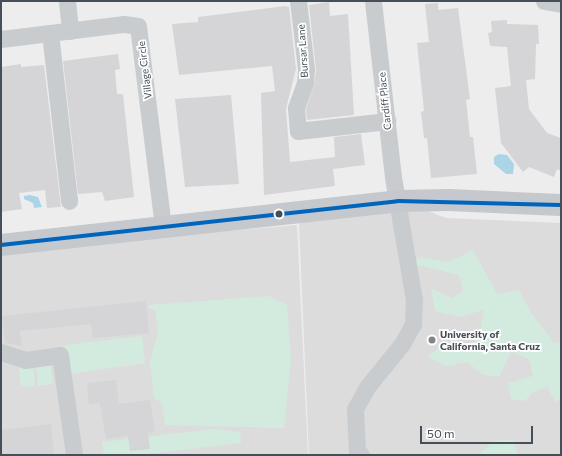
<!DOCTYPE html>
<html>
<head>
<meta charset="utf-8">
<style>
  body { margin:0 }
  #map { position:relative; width:562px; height:456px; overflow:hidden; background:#eeeded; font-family:Commissioner,sans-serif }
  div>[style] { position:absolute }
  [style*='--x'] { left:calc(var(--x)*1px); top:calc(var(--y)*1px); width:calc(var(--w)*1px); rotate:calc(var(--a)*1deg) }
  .education>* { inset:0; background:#dcdcdc }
  .green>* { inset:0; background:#d3ebde }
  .water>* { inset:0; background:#abd5e7 }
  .building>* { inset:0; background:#d5d5d7 }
  .minor>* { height:17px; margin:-8.5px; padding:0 8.5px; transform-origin:8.5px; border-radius:8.5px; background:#c9ccce }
  .major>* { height:22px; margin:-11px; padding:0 11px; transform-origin:11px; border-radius:11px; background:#c5c8cc }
  .bus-1>* { height:4px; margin:-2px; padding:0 2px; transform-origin:2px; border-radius:2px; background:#0065bd }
  .dots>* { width:11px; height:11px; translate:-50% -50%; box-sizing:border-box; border:2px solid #fff; border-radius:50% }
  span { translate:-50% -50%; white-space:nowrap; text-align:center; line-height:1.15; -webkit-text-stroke:3.5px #fff; paint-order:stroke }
  .street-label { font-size:10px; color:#464e58 }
  .poi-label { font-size:10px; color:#464e58; font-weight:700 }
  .left { translate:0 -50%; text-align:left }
  .frame { position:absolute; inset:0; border:2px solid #464e58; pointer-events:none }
  .scale { position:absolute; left:420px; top:426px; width:113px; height:18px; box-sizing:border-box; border:2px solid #464e58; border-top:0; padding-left:5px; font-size:12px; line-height:14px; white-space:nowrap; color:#464e58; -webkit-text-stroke:3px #fff; paint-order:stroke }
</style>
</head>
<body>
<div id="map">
  <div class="education">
    <div style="clip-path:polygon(398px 200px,446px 218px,561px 223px,561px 455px,309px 455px,299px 224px,318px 205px)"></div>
    <div style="clip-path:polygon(297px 225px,308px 455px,1px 455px,1px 250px)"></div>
  </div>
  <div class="green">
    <div style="clip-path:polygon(473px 250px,497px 294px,519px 290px,531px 313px,554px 343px,561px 343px,561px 399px,556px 402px,547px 387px,532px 393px,525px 401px,511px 399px,508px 383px,533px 376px,529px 359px,511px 352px,499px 377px,482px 374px,467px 362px,446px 366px,427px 356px,447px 343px,462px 351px,479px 338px,484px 310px,460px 317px,435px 311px,431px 288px,452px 298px,463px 291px,459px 275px,410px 263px,421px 257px,449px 262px)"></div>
    <div style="clip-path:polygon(269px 296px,287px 305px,291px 359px,284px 428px,165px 425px,162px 403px,154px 398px,150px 362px,158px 332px,155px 310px,149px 308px,149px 305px)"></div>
    <div style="clip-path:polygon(142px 336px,145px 363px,68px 374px,65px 345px)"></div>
    <div style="clip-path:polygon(50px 364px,53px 384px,38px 386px,36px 365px)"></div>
    <div style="clip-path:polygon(33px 366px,35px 386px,21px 387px,19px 367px)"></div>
    <div style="clip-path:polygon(214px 429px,240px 432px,241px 443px,139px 455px,104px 455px,102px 442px)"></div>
    <div style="clip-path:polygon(513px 440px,518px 455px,478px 455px,494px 441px)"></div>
  </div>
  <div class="water">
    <div style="clip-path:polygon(499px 154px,507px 155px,514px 164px,513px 174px,506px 174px,494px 164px,494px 157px)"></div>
    <div style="clip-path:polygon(30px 195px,38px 197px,42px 207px,34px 208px,33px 203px,24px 199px,24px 196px)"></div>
  </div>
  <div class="building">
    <div style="clip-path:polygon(329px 2px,330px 16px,348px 14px,354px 115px,307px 120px,306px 109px,314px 86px,316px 70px,309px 5px)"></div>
    <div style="clip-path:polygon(438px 3px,438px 10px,458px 8px,470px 99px,466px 100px,470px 137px,473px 137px,477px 174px,431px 178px,427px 138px,424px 138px,421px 112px,424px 111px,417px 43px,429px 42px,425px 4px)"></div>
    <div style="clip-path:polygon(285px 6px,289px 7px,296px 69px,286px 109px,290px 162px,335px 157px,334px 137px,361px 134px,365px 165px,333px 169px,335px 186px,264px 195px,261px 93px,275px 91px,272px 66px,179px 75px,172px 24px,198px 22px,198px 17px)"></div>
    <div style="clip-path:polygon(507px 20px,507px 24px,538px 25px,539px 44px,536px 44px,535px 79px,526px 80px,529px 109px,547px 133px,561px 138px,561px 171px,557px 169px,554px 177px,529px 167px,523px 172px,501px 143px,495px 88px,511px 86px,507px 47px,490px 46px,488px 33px,492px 32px,491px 21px)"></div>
    <div style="clip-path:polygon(118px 54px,120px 69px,115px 70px,117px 94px,123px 94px,134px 197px,105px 201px,102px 192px,78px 194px,63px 61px)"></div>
    <div style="clip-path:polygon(21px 64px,21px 67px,44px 65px,61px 207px,47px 208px,45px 190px,19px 193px,22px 209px,1px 212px,1px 67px)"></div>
    <div style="clip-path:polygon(231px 95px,239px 184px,185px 187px,175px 99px)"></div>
    <div style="clip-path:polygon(146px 301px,149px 333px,93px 338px,91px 324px,20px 331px,22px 346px,5px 343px,2px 316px)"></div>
    <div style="clip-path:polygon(116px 380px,119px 404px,150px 400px,155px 432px,148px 433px,150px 449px,130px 451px,128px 436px,106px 439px,100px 403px,89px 404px,87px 383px)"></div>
    <div style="clip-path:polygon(51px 424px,54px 455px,1px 455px,1px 430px)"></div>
  </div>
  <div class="minor">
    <div style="--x:67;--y:1;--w:30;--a:84"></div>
    <div style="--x:298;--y:1;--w:68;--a:83.3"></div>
    <div style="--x:306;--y:69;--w:14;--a:94"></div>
    <div style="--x:305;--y:83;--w:27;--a:110"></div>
    <div style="--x:296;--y:108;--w:23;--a:85"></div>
    <div style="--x:298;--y:131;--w:90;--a:-6.4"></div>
    <div style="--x:544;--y:1;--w:17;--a:10"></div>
    <div style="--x:50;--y:33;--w:169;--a:83.5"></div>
    <div style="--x:1;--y:39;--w:124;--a:-7"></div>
    <div style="--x:124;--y:24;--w:14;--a:8"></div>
    <div style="--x:138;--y:26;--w:203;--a:82.9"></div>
    <div style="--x:1;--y:352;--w:25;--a:18"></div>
    <div style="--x:25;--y:360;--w:35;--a:-8"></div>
    <div style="--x:60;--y:355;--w:101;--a:82"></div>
    <div style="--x:361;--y:455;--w:6;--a:-135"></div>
    <div style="--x:357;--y:451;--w:42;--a:-92.7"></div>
    <div style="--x:355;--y:409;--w:25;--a:-61"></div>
    <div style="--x:367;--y:387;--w:55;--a:-50.9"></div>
    <div style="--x:402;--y:344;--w:23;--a:-61"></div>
    <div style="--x:413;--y:324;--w:24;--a:-88"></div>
    <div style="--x:414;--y:300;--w:125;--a:-99.7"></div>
    <div style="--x:393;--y:177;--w:177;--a:-96.5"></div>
  </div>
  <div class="major">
    <div style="--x:1;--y:245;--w:399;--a:-6.3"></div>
    <div style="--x:398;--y:201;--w:51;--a:-1.1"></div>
    <div style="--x:449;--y:200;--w:112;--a:2.6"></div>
  </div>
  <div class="bus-1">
    <div style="--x:1;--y:245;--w:399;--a:-6.3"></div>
    <div style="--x:398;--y:201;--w:163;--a:1.4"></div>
  </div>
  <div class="dots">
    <div style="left:279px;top:214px;background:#464e58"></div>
    <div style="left:432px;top:340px;background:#81868c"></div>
  </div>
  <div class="street-label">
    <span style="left:303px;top:51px;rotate:-94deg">Bursar Lane</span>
    <span style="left:145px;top:70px;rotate:-97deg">Village Circle</span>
    <span style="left:385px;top:101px;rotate:-96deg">Cardiff Place</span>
  </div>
  <div class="poi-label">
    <span class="left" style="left:440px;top:340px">University of<br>California, Santa Cruz</span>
  </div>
  <div class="frame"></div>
  <div class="scale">50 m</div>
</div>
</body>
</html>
